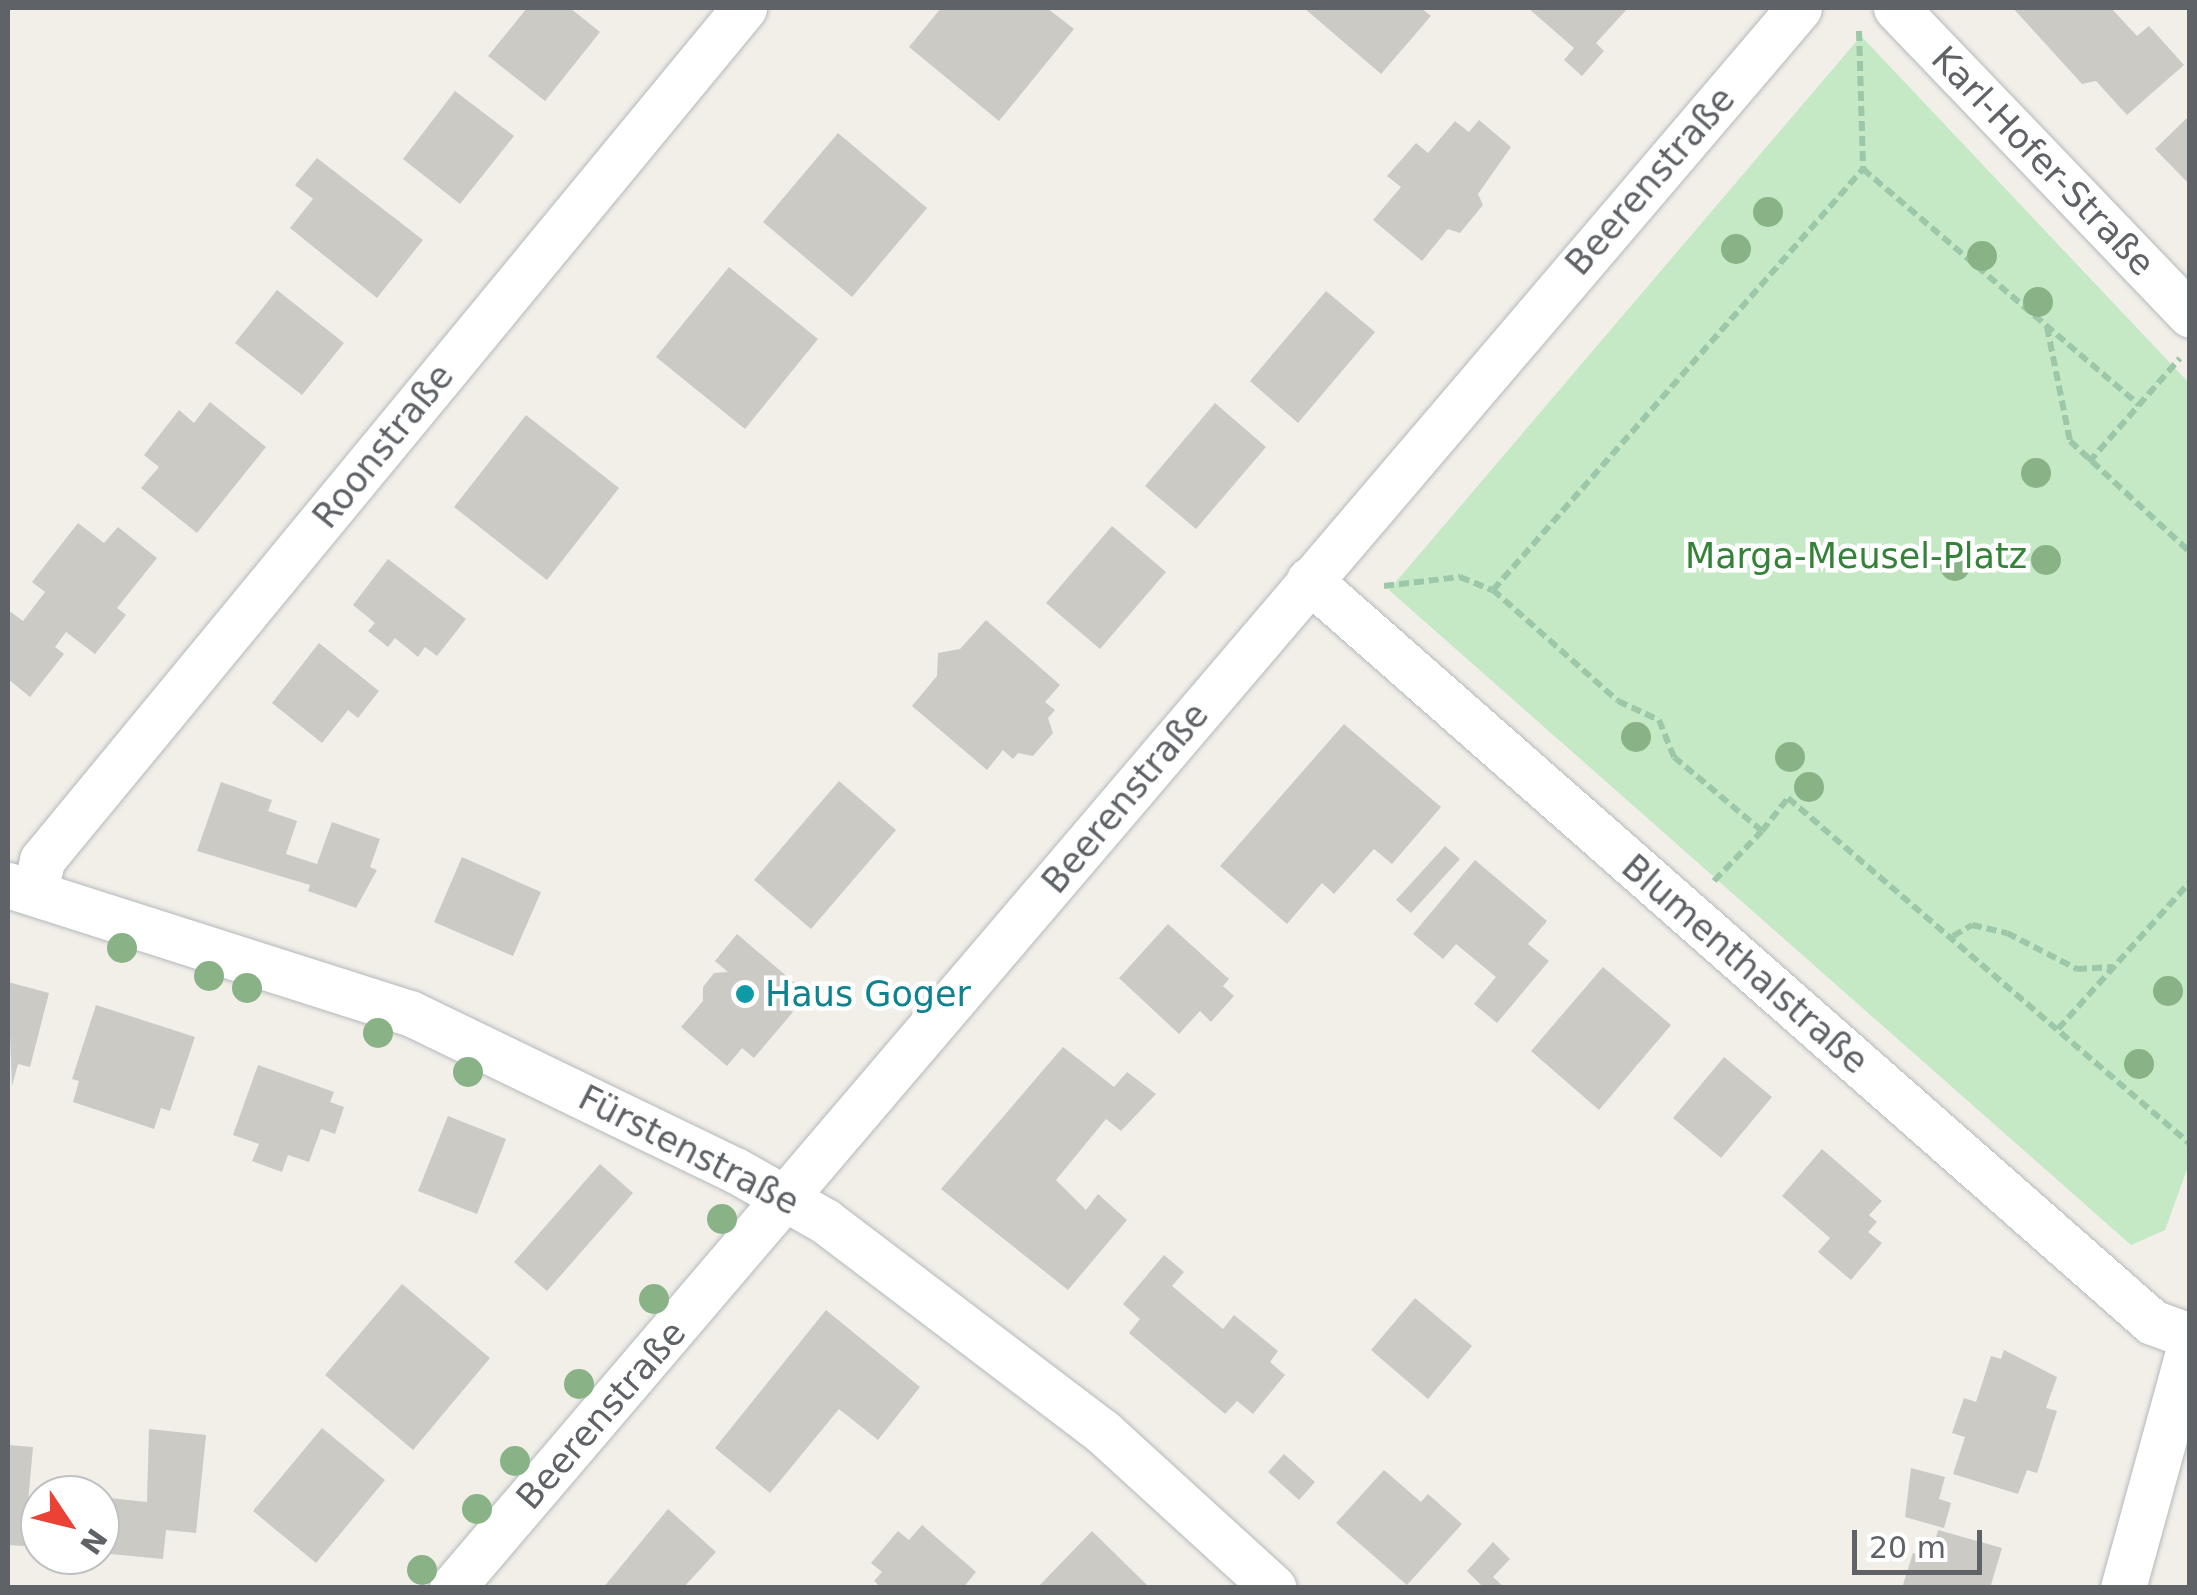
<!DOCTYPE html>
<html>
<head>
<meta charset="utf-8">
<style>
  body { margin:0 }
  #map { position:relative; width:2197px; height:1595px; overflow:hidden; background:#f1efe8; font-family:"DejaVu Sans",sans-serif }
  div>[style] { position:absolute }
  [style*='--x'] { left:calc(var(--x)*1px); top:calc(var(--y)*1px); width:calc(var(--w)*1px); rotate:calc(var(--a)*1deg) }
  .green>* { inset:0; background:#c5e8c5 }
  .building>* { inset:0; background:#cccac5 }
  .path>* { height:6px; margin-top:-3px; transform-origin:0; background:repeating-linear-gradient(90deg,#9cc7a9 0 10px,transparent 0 15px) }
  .roads { filter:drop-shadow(0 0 2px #b5b8bc) drop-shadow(0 0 2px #b5b8bc) }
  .street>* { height:45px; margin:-22.5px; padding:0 22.5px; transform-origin:22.5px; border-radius:22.5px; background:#fff }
  .trees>* { width:30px; height:30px; margin:-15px; border-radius:50%; background:#89b387 }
  .dots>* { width:28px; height:28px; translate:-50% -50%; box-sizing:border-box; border:5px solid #fff; border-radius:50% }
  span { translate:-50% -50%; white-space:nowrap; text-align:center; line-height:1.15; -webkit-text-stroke:9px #fff; paint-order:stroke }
  .street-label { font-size:35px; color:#5f6368 }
  .park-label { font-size:35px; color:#348238 }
  .culture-label { font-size:35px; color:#0d838f }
  .left { translate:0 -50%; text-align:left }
  .frame { position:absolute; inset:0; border:10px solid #5f6368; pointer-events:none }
  .north { position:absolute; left:20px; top:1475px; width:100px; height:100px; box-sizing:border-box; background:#fff; border:2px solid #bfc1c3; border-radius:50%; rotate:125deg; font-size:28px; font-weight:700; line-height:40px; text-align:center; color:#5f6368 }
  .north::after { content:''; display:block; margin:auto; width:35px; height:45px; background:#ea4335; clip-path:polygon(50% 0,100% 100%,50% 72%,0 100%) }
  .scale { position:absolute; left:1852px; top:1530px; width:130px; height:45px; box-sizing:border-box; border:5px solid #5f6368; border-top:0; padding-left:12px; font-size:30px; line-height:35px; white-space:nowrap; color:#5f6368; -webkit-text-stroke:8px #fff; paint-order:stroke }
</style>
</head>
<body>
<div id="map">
  <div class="green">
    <div style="clip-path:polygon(1861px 36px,2189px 383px,2189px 1164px,2165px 1230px,2131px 1245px,1389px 590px)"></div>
  </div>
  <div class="building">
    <div style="clip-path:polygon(527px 8px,570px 8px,600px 32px,545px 101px,488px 56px)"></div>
    <div style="clip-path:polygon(941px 8px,1047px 8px,1074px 29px,999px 121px,909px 47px)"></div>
    <div style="clip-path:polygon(1304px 8px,1421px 8px,1431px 16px,1381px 74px)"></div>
    <div style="clip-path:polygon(1528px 8px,1628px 8px,1596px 43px,1604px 51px,1582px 76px,1564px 60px,1574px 48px)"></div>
    <div style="clip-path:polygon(2013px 8px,2111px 8px,2137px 36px,2149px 26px,2184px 65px,2127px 115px,2096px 81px,2082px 84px)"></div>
    <div style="clip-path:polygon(455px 91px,514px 136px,460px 204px,403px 159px)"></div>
    <div style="clip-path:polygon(2190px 115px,2190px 185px,2155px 149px)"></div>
    <div style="clip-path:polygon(1479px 120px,1511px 147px,1478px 194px,1483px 205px,1460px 233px,1448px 229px,1422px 261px,1373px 220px,1401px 187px,1387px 176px,1416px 143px,1428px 153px,1455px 121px,1469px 132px)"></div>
    <div style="clip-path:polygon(838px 133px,927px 208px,852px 297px,763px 222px)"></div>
    <div style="clip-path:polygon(317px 158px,423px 240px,377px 298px,290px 228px,313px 199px,295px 185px)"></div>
    <div style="clip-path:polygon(729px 267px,818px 339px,745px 429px,656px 357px)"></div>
    <div style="clip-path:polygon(277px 290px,344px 343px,302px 395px,235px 343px)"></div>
    <div style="clip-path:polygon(1326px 291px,1375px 332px,1298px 423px,1250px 381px)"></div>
    <div style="clip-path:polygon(210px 402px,266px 447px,197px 533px,141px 488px,159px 467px,144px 455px,179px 410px,194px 423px)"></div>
    <div style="clip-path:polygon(1215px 403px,1266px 447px,1196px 529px,1145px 486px)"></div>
    <div style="clip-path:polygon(526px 415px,619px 488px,547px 580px,454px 507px)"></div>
    <div style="clip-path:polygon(78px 523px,104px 543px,118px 527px,157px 558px,117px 608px,126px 615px,95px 654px,66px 632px,55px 647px,64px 654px,30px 697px,8px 679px,8px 610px,23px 621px,45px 592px,32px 582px)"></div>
    <div style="clip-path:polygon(1112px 526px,1166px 572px,1100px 649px,1046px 603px)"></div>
    <div style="clip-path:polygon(388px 559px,466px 619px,437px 656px,425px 647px,418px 657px,395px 638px,388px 647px,368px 631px,375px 623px,353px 605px)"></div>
    <div style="clip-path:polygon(986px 620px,1060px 685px,1045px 702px,1055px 710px,1048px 718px,1053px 733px,1033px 756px,1018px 753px,1013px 759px,1003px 750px,987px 770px,912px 706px,937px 676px,938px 653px,960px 649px)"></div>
    <div style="clip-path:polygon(319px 643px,379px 691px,358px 718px,348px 710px,322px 743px,272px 703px)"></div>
    <div style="clip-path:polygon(1344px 724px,1441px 807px,1392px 864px,1374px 849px,1334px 894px,1322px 883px,1287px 924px,1220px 866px)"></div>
    <div style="clip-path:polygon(839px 781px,896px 830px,811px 929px,754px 880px)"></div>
    <div style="clip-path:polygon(221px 782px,272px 800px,268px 811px,297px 821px,286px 854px,317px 864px,332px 822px,380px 839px,370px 867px,377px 870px,356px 908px,308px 891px,310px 885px,197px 851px)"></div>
    <div style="clip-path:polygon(1445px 846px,1460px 859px,1411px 913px,1396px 900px)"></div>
    <div style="clip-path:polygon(462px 857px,541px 892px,513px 956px,434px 922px)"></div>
    <div style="clip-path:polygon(1475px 860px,1547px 921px,1528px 944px,1549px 961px,1497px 1023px,1474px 1004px,1496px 977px,1456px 944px,1443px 959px,1413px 934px)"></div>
    <div style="clip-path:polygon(1168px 924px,1229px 979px,1223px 986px,1234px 996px,1211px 1022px,1200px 1011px,1179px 1034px,1119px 978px)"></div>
    <div style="clip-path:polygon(737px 934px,796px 984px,781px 1002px,793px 1012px,754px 1058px,742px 1048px,727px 1066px,681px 1027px,703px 1001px,703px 987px,714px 973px,728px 972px,715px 961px)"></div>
    <div style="clip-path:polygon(1603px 967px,1671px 1025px,1599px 1110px,1531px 1051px)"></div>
    <div style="clip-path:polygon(8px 982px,49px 993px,30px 1067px,18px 1064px,12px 1086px)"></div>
    <div style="clip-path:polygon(96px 1005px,195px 1037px,170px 1111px,161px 1108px,154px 1129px,73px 1102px,79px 1081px,72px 1079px)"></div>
    <div style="clip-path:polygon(1063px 1047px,1114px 1087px,1127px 1072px,1156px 1094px,1121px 1131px,1106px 1119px,1056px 1180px,1086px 1210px,1098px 1194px,1127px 1220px,1068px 1290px,941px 1189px)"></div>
    <div style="clip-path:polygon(1724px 1057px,1772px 1097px,1721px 1158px,1673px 1118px)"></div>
    <div style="clip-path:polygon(258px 1065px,334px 1092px,330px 1102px,344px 1107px,335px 1134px,321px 1129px,309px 1162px,288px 1155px,282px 1172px,252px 1161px,259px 1144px,233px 1135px)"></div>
    <div style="clip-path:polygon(448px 1116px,506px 1139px,477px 1214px,418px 1191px)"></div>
    <div style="clip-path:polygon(1822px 1149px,1882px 1201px,1869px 1215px,1877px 1222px,1868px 1232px,1882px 1243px,1851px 1280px,1818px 1252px,1830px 1238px,1782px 1196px)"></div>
    <div style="clip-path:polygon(600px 1164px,633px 1193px,547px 1291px,514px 1262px)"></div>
    <div style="clip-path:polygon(1164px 1255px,1184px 1272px,1172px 1286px,1223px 1329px,1234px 1315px,1278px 1351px,1270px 1362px,1285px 1375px,1253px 1414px,1237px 1401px,1225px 1414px,1129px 1333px,1140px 1319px,1123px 1304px)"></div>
    <div style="clip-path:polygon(402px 1284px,490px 1358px,413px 1450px,325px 1375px)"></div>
    <div style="clip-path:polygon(1415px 1298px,1472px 1346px,1428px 1399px,1371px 1350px)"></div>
    <div style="clip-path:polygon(826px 1310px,920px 1387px,878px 1440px,839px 1409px,770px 1493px,715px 1448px)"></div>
    <div style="clip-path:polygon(2004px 1350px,2057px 1377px,2046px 1408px,2057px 1411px,2037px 1473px,2027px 1470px,2018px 1494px,1953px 1474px,1965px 1437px,1952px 1433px,1964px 1398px,1976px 1402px,1991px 1356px,2001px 1359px)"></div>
    <div style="clip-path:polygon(322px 1428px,385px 1480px,316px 1563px,253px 1511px)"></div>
    <div style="clip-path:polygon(149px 1429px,206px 1435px,196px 1533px,166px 1530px,163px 1559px,100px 1553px,100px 1497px,147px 1502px)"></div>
    <div style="clip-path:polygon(8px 1445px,33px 1447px,24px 1546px,8px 1545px)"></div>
    <div style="clip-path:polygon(1284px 1454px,1315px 1482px,1299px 1500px,1268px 1472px)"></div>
    <div style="clip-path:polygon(1911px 1468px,1945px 1477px,1939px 1499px,1951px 1503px,1944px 1528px,1905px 1517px)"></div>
    <div style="clip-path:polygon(1384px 1470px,1421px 1502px,1428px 1494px,1462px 1524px,1407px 1585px,1336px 1523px)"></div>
    <div style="clip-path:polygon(668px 1509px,716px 1552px,683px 1588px,603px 1588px)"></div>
    <div style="clip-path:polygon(922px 1525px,976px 1572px,963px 1588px,882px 1588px,874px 1581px,882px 1572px,871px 1563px,898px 1531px,909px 1540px)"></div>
    <div style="clip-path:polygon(1938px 1530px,2002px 1548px,1990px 1588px,1902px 1588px,1913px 1553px,1930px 1558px)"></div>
    <div style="clip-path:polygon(1092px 1531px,1150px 1588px,1037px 1588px)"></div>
    <div style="clip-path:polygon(1493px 1542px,1510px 1559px,1493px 1577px,1505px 1588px,1484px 1588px,1467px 1571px)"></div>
  </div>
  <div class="path">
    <div style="--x:1859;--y:31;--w:138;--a:88.3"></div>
    <div style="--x:1863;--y:169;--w:363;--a:40.5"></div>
    <div style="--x:2047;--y:327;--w:116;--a:78.6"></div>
    <div style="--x:2070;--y:441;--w:163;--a:42.8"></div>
    <div style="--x:2089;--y:462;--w:138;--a:-48.8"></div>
    <div style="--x:1384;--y:586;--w:77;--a:-6.8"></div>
    <div style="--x:1460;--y:577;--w:35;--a:22"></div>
    <div style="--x:1493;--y:590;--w:167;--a:41.6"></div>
    <div style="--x:1618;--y:701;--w:45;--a:24.9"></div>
    <div style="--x:1659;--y:720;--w:40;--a:68"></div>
    <div style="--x:1674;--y:757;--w:115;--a:40.1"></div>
    <div style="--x:1762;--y:831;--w:42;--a:-51.8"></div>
    <div style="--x:1788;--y:798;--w:530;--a:40.72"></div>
    <div style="--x:1493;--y:590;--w:560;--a:-48.69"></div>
    <div style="--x:1714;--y:881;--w:69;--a:-46.2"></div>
    <div style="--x:1953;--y:936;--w:22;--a:-30"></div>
    <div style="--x:1972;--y:925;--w:36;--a:13"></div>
    <div style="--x:2007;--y:933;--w:79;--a:27.2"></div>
    <div style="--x:2077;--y:969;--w:36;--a:-3"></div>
    <div style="--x:2058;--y:1029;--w:198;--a:-48.1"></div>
  </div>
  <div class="roads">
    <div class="street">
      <div style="--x:1896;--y:8;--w:425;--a:46.2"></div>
      <div style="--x:1309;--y:580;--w:1123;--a:41.35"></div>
      <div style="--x:2152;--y:1322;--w:40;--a:20.2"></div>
      <div style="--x:8;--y:885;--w:422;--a:17.7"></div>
      <div style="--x:410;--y:1013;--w:361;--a:25.8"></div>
      <div style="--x:735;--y:1170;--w:103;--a:29.5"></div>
      <div style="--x:825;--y:1221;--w:349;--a:37.2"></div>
      <div style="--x:1103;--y:1432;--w:231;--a:42.4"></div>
      <div style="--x:35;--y:891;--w:32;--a:-77"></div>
      <div style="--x:42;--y:860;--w:1104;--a:-50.51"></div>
      <div style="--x:452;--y:1588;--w:2076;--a:-49.55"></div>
      <div style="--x:2123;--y:1588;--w:252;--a:-74.6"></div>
    </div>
  </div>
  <div class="trees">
    <div style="left:1768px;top:212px"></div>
    <div style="left:1736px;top:249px"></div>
    <div style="left:1982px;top:256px"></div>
    <div style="left:2038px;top:302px"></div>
    <div style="left:2036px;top:473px"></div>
    <div style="left:2046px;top:560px"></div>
    <div style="left:1955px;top:566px"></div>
    <div style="left:1636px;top:737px"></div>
    <div style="left:1790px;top:757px"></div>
    <div style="left:1809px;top:787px"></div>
    <div style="left:122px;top:948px"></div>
    <div style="left:209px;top:976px"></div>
    <div style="left:247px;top:988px"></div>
    <div style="left:2168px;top:991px"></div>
    <div style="left:378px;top:1033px"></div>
    <div style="left:2139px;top:1064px"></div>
    <div style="left:468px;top:1072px"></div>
    <div style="left:722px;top:1219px"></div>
    <div style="left:654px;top:1299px"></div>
    <div style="left:579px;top:1384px"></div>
    <div style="left:515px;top:1461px"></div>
    <div style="left:477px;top:1509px"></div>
    <div style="left:422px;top:1570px"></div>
  </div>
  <div class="dots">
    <div style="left:745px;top:994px;background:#0f9aa8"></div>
  </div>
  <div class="street-label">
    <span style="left:2043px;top:161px;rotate:46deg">Karl-Hofer-Straße</span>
    <span style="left:1650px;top:181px;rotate:-49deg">Beerenstraße</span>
    <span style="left:383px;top:446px;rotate:-51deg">Roonstraße</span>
    <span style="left:1125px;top:798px;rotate:-50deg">Beerenstraße</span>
    <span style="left:1745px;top:964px;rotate:41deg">Blumenthalstraße</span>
    <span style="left:689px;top:1150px;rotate:27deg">Fürstenstraße</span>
    <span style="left:601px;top:1415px;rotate:-49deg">Beerenstraße</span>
  </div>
  <div class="park-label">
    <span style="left:1856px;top:556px">Marga-Meusel-Platz</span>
  </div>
  <div class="culture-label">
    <span class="left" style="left:765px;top:994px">Haus Goger</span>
  </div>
  <div class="frame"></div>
  <div class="north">N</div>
  <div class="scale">20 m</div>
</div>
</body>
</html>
